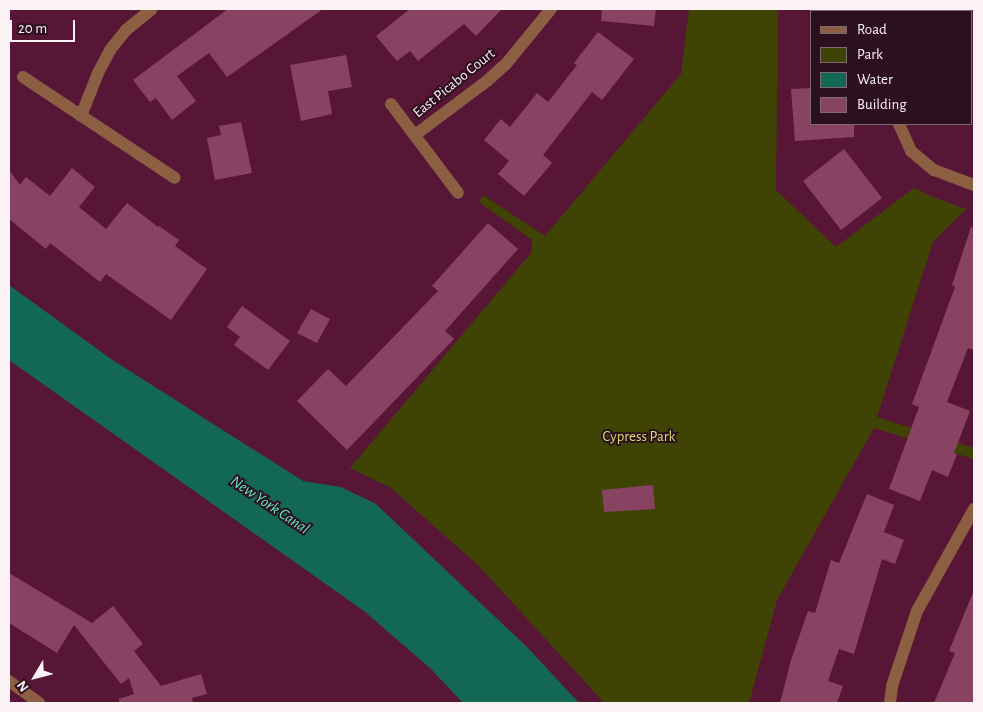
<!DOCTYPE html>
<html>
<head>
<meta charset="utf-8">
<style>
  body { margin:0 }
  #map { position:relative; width:983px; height:712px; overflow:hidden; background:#581637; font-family:"Alegreya Sans",sans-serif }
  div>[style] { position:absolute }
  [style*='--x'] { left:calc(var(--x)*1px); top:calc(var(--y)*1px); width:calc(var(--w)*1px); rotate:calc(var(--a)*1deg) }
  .green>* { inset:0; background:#3f4304 }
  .water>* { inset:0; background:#136755 }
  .building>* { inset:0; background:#894362 }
  .street>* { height:12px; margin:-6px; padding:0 6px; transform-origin:6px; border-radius:6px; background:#8c5f42 }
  span { translate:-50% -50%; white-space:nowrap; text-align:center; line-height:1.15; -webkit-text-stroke:4px #2d101d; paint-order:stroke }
  .street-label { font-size:15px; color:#fbf2f5 }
  .park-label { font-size:15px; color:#d3de73 }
  .water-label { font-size:16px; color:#60edcb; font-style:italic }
  .frame { position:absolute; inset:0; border:10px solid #fbf2f5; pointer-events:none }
  .legend { position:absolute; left:810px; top:10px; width:162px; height:115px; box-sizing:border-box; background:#2d101d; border:1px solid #7f6a73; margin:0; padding:6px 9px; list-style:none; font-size:15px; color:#fbf2f5 }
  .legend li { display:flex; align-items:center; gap:10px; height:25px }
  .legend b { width:25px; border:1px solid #7f6a73 }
  .north { position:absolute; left:10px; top:652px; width:50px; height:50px; -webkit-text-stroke:4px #2d101d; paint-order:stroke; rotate:233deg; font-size:14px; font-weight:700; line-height:20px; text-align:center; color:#fbf2f5 }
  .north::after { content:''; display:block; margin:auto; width:18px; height:22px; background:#fbf2f5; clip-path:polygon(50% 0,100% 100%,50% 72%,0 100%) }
  .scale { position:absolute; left:10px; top:20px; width:65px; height:22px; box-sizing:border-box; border:2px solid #fbf2f5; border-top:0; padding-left:6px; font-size:15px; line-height:18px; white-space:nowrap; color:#fbf2f5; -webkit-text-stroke:4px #2d101d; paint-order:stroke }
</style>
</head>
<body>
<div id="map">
  <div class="green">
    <div style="clip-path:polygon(689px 9px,778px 9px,776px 190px,836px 247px,914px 188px,933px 197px,966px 209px,933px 242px,877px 417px,974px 448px,974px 459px,874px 428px,777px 600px,749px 703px,604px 703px,479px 566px,391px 488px,350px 468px,531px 253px,532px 240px,479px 202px,483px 195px,545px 236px,681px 74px)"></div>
  </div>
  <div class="water">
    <div style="clip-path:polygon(9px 285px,111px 359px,303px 481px,341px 487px,376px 504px,528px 648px,579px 703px,463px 703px,430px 668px,364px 611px,9px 360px)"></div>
  </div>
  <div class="building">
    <div style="clip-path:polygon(228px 9px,323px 9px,227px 77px,209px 53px,177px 76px,196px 101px,172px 120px,156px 98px,150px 102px,133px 80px)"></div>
    <div style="clip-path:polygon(410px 9px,502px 9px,476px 36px,464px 24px,418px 61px,410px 51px,397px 61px,376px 36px)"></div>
    <div style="clip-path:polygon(602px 9px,656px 9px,654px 26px,601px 21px)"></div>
    <div style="clip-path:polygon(598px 32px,634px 59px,602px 100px,592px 92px,543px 155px,552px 163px,524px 196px,498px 174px,509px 161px,484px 140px,501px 119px,510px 127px,537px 93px,548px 102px,577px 65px,574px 63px)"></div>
    <div style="clip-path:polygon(346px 55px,352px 87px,328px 91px,332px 114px,301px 121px,290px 65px)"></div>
    <div style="clip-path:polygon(812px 88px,812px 124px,854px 124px,854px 137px,795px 141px,791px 89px)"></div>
    <div style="clip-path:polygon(241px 122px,252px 173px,215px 180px,207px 138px,221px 135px,219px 126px)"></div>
    <div style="clip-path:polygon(844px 149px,882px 198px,841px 230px,803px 181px)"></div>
    <div style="clip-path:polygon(72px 168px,95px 187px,79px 207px,106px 229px,127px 203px,158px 227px,159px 226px,179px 240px,175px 246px,207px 269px,171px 320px,106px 274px,100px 282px,50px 243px,46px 249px,9px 219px,9px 170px,20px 185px,26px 177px,50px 196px)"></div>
    <div style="clip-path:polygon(488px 223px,518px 249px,445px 331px,454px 339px,347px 450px,297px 401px,328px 369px,346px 386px,438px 291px,432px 286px)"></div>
    <div style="clip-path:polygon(971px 227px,974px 228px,974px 350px,968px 348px,947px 402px,970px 411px,954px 453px,957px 454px,948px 477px,932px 470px,920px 501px,889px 489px,919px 407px,912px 404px,955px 287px,952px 285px)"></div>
    <div style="clip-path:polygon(242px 306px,290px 341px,268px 370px,234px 345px,240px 337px,227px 327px)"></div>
    <div style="clip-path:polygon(311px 309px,330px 319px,317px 343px,297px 333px)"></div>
    <div style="clip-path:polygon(653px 485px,655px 509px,604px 512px,602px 490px)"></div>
    <div style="clip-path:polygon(867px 494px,894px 505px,884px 532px,904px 540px,895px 564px,882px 559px,854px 654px,839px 649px,828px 681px,843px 686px,837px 703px,780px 703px,791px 660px,808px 611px,815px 613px,831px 560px,839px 563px)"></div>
    <div style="clip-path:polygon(9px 573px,92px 623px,113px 606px,143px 644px,134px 651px,161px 686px,201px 674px,207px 694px,192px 698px,193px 703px,119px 703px,119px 699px,134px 694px,129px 678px,121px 684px,74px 625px,57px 653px,9px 623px)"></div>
    <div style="clip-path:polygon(974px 590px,974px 703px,934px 703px,955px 653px,949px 651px)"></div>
  </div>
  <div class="street">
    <div style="--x:901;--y:11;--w:2;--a:-90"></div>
    <div style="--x:23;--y:77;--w:182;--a:33.6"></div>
    <div style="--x:391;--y:104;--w:111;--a:53"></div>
    <div style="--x:81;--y:116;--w:46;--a:-68.4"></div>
    <div style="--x:98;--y:73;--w:26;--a:-62"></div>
    <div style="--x:110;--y:50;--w:26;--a:-51"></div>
    <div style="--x:126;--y:30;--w:33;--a:-39"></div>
    <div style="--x:899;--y:124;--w:30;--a:66"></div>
    <div style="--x:911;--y:151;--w:30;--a:40"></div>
    <div style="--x:934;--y:170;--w:43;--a:20.6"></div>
    <div style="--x:415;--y:135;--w:90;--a:-36.9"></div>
    <div style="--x:487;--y:81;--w:25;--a:-42"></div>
    <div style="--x:506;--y:64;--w:71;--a:-50.7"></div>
    <div style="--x:9;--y:681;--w:37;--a:36"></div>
    <div style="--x:890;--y:703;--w:17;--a:-83"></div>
    <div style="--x:892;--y:686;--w:79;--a:-71.6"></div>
    <div style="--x:917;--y:611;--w:117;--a:-60.8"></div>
  </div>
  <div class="street-label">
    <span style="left:454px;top:83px;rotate:-39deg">East Picabo Court</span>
  </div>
  <div class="park-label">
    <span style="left:639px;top:437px">Cypress Park</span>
  </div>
  <div class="water-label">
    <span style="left:270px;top:505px;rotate:34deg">New York Canal</span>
  </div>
  <div class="frame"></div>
  <ul class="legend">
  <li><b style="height:6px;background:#8c5f42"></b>Road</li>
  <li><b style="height:14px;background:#3f4304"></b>Park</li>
  <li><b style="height:14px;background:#136755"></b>Water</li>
  <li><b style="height:14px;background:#894362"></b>Building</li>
  </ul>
  <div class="north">N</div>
  <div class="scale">20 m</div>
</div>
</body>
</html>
